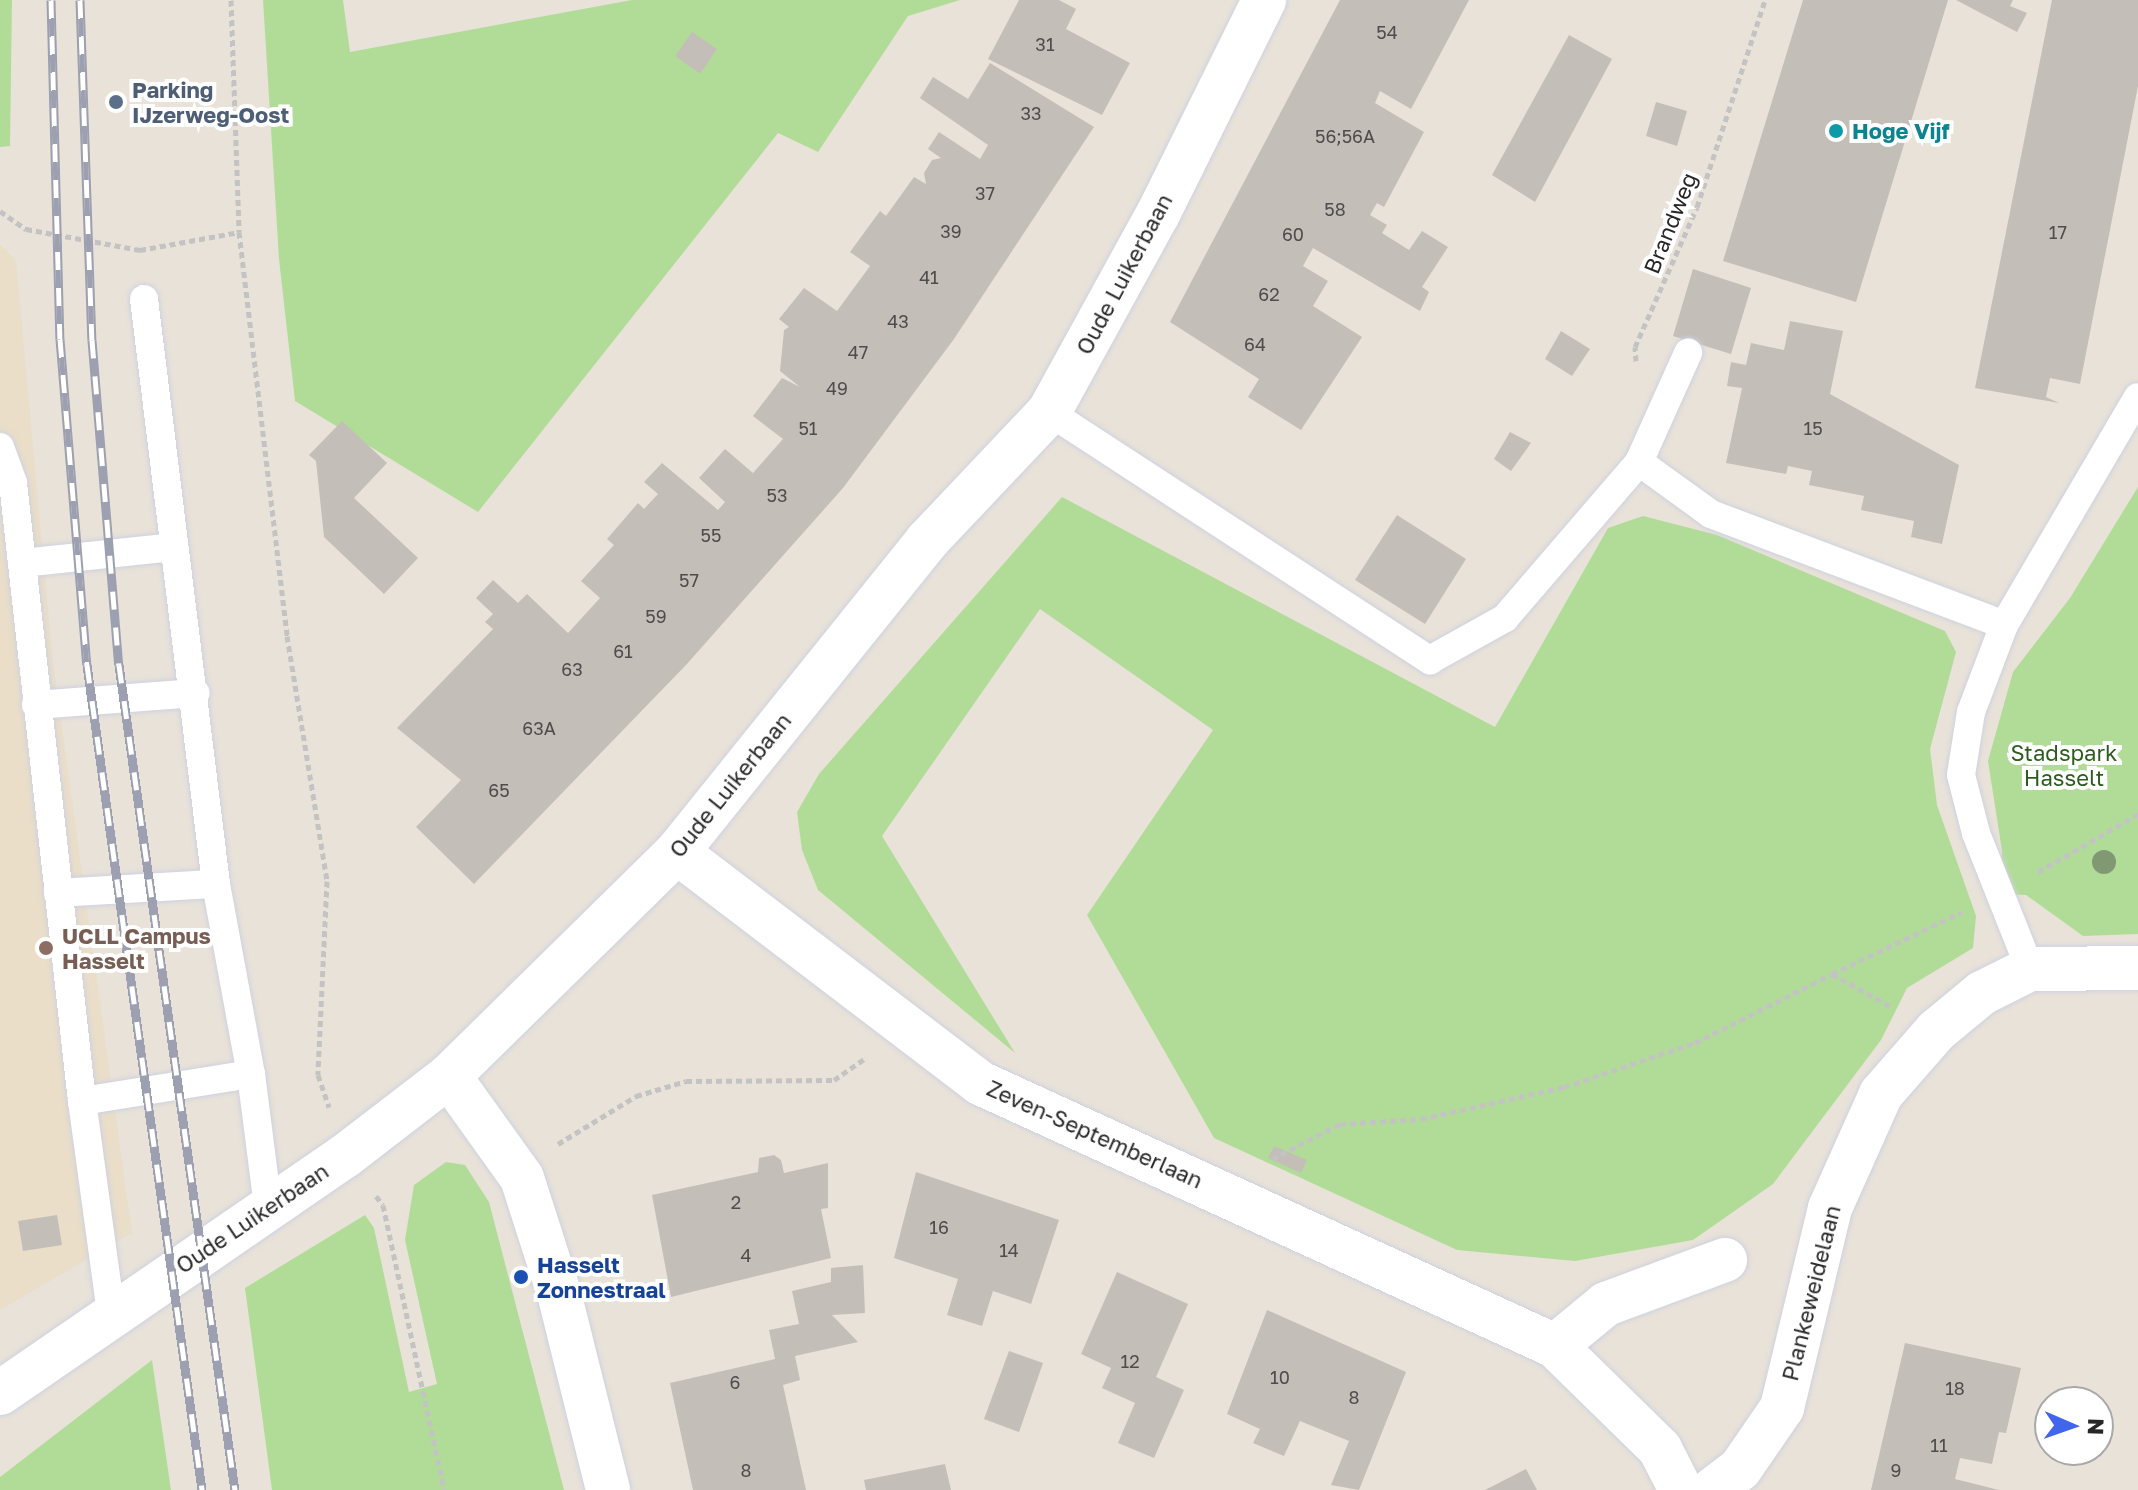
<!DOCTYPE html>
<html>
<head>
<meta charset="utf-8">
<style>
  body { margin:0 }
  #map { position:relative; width:2138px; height:1490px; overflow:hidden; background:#e9e2d9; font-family:"Golos Text",sans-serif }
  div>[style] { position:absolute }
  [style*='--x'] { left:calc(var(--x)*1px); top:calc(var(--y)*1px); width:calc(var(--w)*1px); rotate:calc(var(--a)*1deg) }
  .education>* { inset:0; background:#eadec9 }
  .green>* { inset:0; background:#b1dc98 }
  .building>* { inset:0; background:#c4beb9 }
  .path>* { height:5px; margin-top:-2.5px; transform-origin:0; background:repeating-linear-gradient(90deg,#c3c3c3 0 6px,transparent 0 10px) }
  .roads { filter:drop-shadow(0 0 2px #ced2df) drop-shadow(0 0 2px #ced2df) }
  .lane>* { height:28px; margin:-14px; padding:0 14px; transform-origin:14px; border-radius:14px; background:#fff }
  .street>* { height:44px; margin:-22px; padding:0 22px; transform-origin:22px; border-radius:22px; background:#fff }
  .rail>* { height:9px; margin-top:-4.5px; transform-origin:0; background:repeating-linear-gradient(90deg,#fff 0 18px,#9ca0b0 0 36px); box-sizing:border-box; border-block:2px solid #9ca0b0 }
  .trees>* { width:24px; height:24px; margin:-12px; border-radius:50%; background:#819972 }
  .dots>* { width:22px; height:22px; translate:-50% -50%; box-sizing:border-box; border:4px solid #fff; border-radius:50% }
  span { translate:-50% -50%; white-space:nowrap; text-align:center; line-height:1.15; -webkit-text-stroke:8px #fff; paint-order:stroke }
  .number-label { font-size:18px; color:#4e4d4c }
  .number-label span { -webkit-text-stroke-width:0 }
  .service-label { font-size:22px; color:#4e5e75; font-weight:700 }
  .left { translate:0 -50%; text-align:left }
  .culture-label { font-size:22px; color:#0d838f; font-weight:700 }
  .street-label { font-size:22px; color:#272727 }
  .park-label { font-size:22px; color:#2c5d1d }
  .education-label { font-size:22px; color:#785e54; font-weight:700 }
  .transit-label { font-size:22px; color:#164399; font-weight:700 }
  .north { position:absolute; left:2034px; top:1386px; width:80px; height:80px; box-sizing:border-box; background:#fff; border:2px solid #a9a9a9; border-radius:50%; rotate:92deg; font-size:22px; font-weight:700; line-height:32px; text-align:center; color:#272727 }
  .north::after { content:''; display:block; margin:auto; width:28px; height:36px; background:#4265ed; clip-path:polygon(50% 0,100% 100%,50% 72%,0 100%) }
</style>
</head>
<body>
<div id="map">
  <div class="education">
    <div style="clip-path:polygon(0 244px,16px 261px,53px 663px,132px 1233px,0 1310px)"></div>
  </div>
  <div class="green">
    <div style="clip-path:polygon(0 0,12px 0,10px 146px,0 147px)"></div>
    <div style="clip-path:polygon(263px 0,343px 0,350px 52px,632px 0,960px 0,908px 16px,818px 152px,778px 133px,478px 512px,295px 401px,279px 259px)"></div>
    <div style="clip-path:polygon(2138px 487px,2138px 934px,2083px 936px,2026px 895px,2000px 894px,2002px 851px,1988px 761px,2013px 672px,2070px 598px)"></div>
    <div style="clip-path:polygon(1062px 497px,1495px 727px,1608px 528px,1643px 516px,1717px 535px,1945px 631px,1956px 652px,1930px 749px,1937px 805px,1976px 916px,1973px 948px,1907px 988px,1881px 1040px,1773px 1184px,1693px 1240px,1575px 1261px,1457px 1250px,1214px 1138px,1087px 915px,1213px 730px,1040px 609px,882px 836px,1015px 1053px,818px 890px,802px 850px,797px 812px,819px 774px)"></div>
    <div style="clip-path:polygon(446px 1162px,465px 1165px,489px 1202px,564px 1490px,272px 1490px,245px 1288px,365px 1215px,374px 1228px,409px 1392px,437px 1384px,405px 1240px,414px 1185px)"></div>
    <div style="clip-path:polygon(152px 1360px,171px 1490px,0 1490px,0 1477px)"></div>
  </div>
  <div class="building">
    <div style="clip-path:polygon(1019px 0,1059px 0,1076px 9px,1066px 29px,1130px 63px,1102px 115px,988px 59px)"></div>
    <div style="clip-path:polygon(1340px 0,1469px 0,1411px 109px,1380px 91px,1375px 103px,1424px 132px,1384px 207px,1377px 203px,1370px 215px,1387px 225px,1382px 233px,1409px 250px,1422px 231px,1448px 247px,1422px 287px,1429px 292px,1420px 311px,1313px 248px,1303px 266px,1328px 281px,1313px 306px,1362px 337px,1301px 430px,1248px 397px,1259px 379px,1170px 322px)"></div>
    <div style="clip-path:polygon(1803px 0,1948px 0,1856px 302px,1723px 261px)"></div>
    <div style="clip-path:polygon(1956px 0,2013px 0,2010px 6px,2027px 13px,2017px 32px)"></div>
    <div style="clip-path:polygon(2052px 0,2138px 0,2138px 86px,2080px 384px,2050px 378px,2046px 397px,2059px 403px,1975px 388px)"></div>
    <div style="clip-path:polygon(692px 32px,717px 49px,700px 74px,675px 56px)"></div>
    <div style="clip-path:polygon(1569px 35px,1612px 59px,1535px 202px,1492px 175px)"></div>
    <div style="clip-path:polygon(990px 63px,1094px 127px,954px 339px,843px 488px,686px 665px,474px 884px,416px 827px,461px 780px,397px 728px,493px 629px,485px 622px,493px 614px,476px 598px,493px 580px,518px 603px,527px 594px,568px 633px,600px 598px,581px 581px,614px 545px,607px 539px,638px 503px,644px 509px,658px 494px,644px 482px,662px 463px,718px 510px,725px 502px,699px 478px,725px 449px,753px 473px,783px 439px,753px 416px,782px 378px,800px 387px,780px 371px,784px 330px,789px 327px,779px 319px,804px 288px,837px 311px,870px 266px,850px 252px,880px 211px,886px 216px,914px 177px,926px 184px,924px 173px,932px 160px,941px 158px,928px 149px,939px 132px,980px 159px,988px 145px,920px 98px,933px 77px,968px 99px)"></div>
    <div style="clip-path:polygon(1656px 102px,1687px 111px,1677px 146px,1646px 136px)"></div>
    <div style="clip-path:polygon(1693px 269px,1751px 288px,1731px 354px,1673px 336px)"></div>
    <div style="clip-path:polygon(1790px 321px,1843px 331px,1830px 394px,1959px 465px,1942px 544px,1911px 537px,1914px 521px,1861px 510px,1864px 496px,1809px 485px,1812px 471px,1788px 466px,1786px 474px,1726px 463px,1742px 388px,1727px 386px,1731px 362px,1746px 365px,1751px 343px,1784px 350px)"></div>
    <div style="clip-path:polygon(1561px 331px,1590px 349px,1572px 376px,1545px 359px)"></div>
    <div style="clip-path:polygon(342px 421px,387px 463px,354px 498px,418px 558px,384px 594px,324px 537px,316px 461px,309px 455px)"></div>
    <div style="clip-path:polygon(1510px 432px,1531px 443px,1511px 471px,1494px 459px)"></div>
    <div style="clip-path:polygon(1397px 515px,1466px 559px,1425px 624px,1355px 580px)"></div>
    <div style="clip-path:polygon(1274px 1146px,1307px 1160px,1301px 1173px,1268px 1158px)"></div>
    <div style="clip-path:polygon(774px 1155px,781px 1160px,784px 1173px,828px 1163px,828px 1208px,821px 1209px,831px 1258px,671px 1297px,652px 1195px,758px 1172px,759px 1158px)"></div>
    <div style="clip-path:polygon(916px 1172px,1059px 1220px,1031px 1304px,993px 1291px,982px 1326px,947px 1315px,958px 1279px,894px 1258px)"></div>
    <div style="clip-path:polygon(57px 1215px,62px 1245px,23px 1251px,18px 1221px)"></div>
    <div style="clip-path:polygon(863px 1265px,865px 1313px,832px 1315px,858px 1342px,795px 1356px,800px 1380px,783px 1385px,806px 1490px,693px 1490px,670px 1383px,775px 1359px,769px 1330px,799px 1324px,792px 1291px,831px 1282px,831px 1268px)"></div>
    <div style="clip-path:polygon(1117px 1272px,1188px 1304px,1156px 1377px,1184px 1390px,1154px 1458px,1118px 1443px,1135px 1403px,1102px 1388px,1111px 1368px,1081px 1354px)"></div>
    <div style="clip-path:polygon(1267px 1310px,1406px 1372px,1359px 1490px,1331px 1485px,1349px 1441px,1300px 1421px,1284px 1456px,1253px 1443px,1260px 1429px,1227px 1414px)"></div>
    <div style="clip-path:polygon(1905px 1343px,2021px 1368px,2006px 1433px,1999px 1432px,1992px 1464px,1960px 1458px,1955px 1479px,1999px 1490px,1871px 1490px)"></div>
    <div style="clip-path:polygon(1009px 1351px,1043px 1363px,1019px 1432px,984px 1419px)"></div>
    <div style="clip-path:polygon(945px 1464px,951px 1490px,866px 1490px,864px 1480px)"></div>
    <div style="clip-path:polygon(1526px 1469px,1537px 1490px,1485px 1490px)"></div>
  </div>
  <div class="path">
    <div style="--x:231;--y:0;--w:232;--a:88"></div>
    <div style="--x:239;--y:232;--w:407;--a:83.2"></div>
    <div style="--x:287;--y:636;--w:248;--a:80.7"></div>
    <div style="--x:327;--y:881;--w:194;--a:92.7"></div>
    <div style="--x:318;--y:1075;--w:34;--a:71"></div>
    <div style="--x:0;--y:211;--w:32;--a:35"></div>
    <div style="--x:26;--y:229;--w:116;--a:10.4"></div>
    <div style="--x:140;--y:250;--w:101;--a:-10.3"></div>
    <div style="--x:1636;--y:361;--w:14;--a:-94"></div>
    <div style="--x:1635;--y:347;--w:153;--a:-66.1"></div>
    <div style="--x:1697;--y:207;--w:218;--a:-71.8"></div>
    <div style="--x:2038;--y:872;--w:116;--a:-30.1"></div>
    <div style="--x:1832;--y:974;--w:144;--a:-25.5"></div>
    <div style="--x:558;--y:1144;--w:92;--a:-31.6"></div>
    <div style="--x:636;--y:1096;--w:52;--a:-16.7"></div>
    <div style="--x:686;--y:1081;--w:148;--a:-0.4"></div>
    <div style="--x:834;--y:1080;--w:38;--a:-35"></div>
    <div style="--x:1272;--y:1159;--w:76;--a:-27.2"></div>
    <div style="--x:1340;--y:1124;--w:81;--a:-3.5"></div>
    <div style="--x:1421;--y:1119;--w:147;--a:-12.6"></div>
    <div style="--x:1564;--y:1087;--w:138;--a:-18.6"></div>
    <div style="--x:1695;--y:1043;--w:153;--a:-26.7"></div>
    <div style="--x:1832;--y:974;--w:66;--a:28.9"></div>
    <div style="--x:376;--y:1196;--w:11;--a:52"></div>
    <div style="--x:383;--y:1205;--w:291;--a:77.9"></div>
  </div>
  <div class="roads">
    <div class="lane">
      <div style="--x:144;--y:299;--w:589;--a:82.98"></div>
      <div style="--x:216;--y:884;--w:193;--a:79.6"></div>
      <div style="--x:251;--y:1074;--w:133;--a:82.7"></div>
      <div style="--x:1049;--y:412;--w:455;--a:33.1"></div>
      <div style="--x:1430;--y:660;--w:86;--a:-29.2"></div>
      <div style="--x:1505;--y:618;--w:206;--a:-49.3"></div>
      <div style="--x:1639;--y:462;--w:120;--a:-65.8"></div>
      <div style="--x:0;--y:447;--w:38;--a:70"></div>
      <div style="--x:13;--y:483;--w:622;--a:83.63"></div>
      <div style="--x:82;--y:1101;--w:215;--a:82.2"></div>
      <div style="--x:1639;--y:462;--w:89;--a:35.8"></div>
      <div style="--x:1711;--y:514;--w:313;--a:20.7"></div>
      <div style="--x:22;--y:563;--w:152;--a:-6"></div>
      <div style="--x:36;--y:705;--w:160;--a:-4.3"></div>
      <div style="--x:58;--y:893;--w:158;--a:-3.3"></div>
      <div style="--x:2030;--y:969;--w:146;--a:-111.7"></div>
      <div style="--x:1976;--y:833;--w:60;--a:-104.5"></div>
      <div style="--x:1961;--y:775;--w:64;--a:-81"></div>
      <div style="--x:1971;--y:712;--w:93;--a:-69.2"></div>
      <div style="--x:2004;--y:625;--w:264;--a:-59.6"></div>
      <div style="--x:82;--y:1101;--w:171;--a:-9.1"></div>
    </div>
    <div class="street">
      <div style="--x:677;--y:852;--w:381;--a:37.3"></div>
      <div style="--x:980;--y:1083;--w:632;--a:24.58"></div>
      <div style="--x:1555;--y:1346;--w:147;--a:44.4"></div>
      <div style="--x:1660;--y:1449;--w:46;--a:62.9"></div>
      <div style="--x:449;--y:1076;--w:125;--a:54.4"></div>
      <div style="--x:522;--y:1178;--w:121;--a:72.2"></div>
      <div style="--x:559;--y:1293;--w:203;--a:76"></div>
      <div style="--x:1555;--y:1346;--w:66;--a:-39.5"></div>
      <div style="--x:1606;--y:1304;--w:127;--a:-20.3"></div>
      <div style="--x:0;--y:1393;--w:419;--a:-34.5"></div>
      <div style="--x:345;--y:1156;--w:131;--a:-37.6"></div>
      <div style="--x:449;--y:1076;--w:320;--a:-44.5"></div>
      <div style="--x:677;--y:852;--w:399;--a:-51.2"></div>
      <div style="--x:927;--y:541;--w:178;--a:-46.6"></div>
      <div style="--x:1049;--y:412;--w:226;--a:-61.2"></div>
      <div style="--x:1158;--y:214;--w:239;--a:-63.6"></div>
      <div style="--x:1712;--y:1490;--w:35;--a:-37"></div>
      <div style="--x:1740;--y:1469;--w:74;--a:-55.5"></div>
      <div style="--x:1782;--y:1408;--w:206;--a:-76.5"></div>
      <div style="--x:1830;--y:1208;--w:125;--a:-65.9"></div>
      <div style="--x:1881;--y:1094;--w:84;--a:-48.9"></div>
      <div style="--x:1936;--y:1031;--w:60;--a:-39.6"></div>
      <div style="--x:1982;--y:993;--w:54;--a:-26.6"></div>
      <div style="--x:2030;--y:969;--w:108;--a:-0.5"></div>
    </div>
  </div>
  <div class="rail">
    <div style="--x:51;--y:0;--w:339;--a:88.5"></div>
    <div style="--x:60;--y:339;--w:327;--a:85.3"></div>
    <div style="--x:87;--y:665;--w:833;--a:82.06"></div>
    <div style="--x:80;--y:0;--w:340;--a:88"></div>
    <div style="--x:92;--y:340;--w:326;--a:85.3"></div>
    <div style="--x:119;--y:665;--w:833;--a:82"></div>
  </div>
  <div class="trees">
    <div style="left:2104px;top:862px"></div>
  </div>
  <div class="dots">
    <div style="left:116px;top:102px;background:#5c6f8a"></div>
    <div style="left:1836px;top:131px;background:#0f9aa8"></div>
    <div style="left:46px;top:948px;background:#8d6e63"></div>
    <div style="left:521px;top:1277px;background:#1a4fb4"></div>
  </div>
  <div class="number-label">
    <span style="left:1387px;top:32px">54</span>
    <span style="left:1045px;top:44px">31</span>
    <span style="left:1031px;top:113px">33</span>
    <span style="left:1345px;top:136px">56;56A</span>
    <span style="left:985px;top:193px">37</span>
    <span style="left:1335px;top:209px">58</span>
    <span style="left:951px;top:231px">39</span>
    <span style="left:2058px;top:232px">17</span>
    <span style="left:1293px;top:234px">60</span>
    <span style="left:929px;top:277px">41</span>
    <span style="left:1269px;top:294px">62</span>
    <span style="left:898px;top:321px">43</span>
    <span style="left:1255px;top:344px">64</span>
    <span style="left:858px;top:352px">47</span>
    <span style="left:837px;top:388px">49</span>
    <span style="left:808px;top:428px">51</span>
    <span style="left:1813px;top:428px">15</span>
    <span style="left:777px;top:495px">53</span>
    <span style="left:711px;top:535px">55</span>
    <span style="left:689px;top:580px">57</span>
    <span style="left:656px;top:616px">59</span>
    <span style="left:623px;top:651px">61</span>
    <span style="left:572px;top:669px">63</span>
    <span style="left:539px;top:728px">63A</span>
    <span style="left:499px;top:790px">65</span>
    <span style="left:736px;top:1202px">2</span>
    <span style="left:939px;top:1227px">16</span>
    <span style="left:1009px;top:1250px">14</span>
    <span style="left:746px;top:1255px">4</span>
    <span style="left:1130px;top:1361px">12</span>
    <span style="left:1280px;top:1377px">10</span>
    <span style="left:735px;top:1382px">6</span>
    <span style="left:1955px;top:1388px">18</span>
    <span style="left:1354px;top:1397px">8</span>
    <span style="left:1939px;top:1445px">11</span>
    <span style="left:746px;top:1470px">8</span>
    <span style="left:1896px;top:1470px">9</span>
  </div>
  <div class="service-label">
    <span class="left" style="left:132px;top:102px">Parking<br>IJzerweg-Oost</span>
  </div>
  <div class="culture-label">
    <span class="left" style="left:1852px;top:131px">Hoge Vijf</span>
  </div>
  <div class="street-label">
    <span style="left:1670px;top:223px;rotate:-68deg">Brandweg</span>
    <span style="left:1124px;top:274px;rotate:-62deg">Oude Luikerbaan</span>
    <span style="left:730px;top:785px;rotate:-51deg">Oude Luikerbaan</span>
    <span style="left:1095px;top:1134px;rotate:24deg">Zeven-Septemberlaan</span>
    <span style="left:252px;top:1218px;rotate:-34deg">Oude Luikerbaan</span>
    <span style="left:1811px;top:1293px;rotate:-76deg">Plankeweidelaan</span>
  </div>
  <div class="park-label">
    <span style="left:2064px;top:765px">Stadspark<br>Hasselt</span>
  </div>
  <div class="education-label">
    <span class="left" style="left:62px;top:948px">UCLL Campus<br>Hasselt</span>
  </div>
  <div class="transit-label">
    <span class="left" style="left:537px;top:1277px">Hasselt<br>Zonnestraal</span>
  </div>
  <div class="north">N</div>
</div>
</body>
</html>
